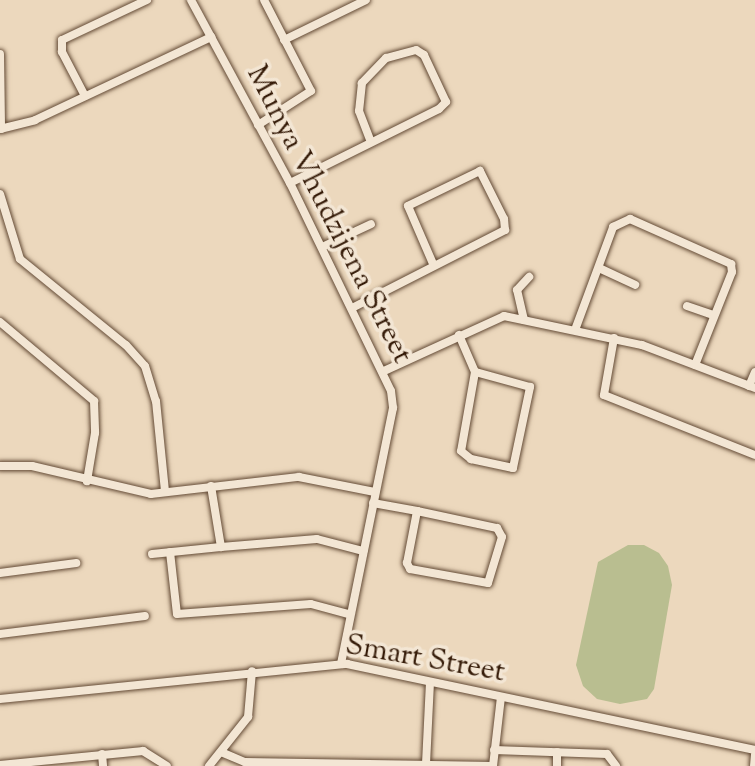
<!DOCTYPE html>
<html>
<head>
<meta charset="utf-8">
<style>
  body { margin:0 }
  #map { position:relative; width:755px; height:766px; overflow:hidden; background:#ecd8bd; font-family:"Sorts Mill Goudy",serif }
  div>[style] { position:absolute }
  [style*='--x'] { left:calc(var(--x)*1px); top:calc(var(--y)*1px); width:calc(var(--w)*1px); rotate:calc(var(--a)*1deg) }
  .green>* { inset:0; background:#b9be90 }
  .roads { filter:drop-shadow(0 0 2px #634a35) drop-shadow(0 0 2px #634a35) }
  .minor>* { height:8px; margin:-4px; padding:0 4px; transform-origin:4px; border-radius:4px; background:#f3e6d4 }
  span { translate:-50% -50%; white-space:nowrap; text-align:center; line-height:1.15; -webkit-text-stroke:7px #f3e6d4; paint-order:stroke }
  .street-label { font-size:30px; color:#351b08 }
</style>
</head>
<body>
<div id="map">
  <div class="green">
    <div style="clip-path:polygon(628px 545px,644px 545px,659px 553px,668px 566px,672px 585px,654px 689px,647px 699px,620px 704px,597px 699px,583px 686px,576px 665px,598px 562px)"></div>
  </div>
  <div class="roads">
    <div class="minor">
      <div style="--x:191;--y:0;--w:208;--a:61.6"></div>
      <div style="--x:290;--y:183;--w:231;--a:64.1"></div>
      <div style="--x:391;--y:391;--w:17;--a:83"></div>
      <div style="--x:393;--y:408;--w:261;--a:101.5"></div>
      <div style="--x:284;--y:40;--w:91;--a:-26"></div>
      <div style="--x:0;--y:54;--w:75;--a:89.2"></div>
      <div style="--x:85;--y:96;--w:50;--a:-117.6"></div>
      <div style="--x:62;--y:52;--w:12;--a:-90"></div>
      <div style="--x:62;--y:40;--w:94;--a:-25.2"></div>
      <div style="--x:258;--y:125;--w:63;--a:-32.7"></div>
      <div style="--x:311;--y:91;--w:102;--a:-117.3"></div>
      <div style="--x:0;--y:129;--w:36;--a:-14"></div>
      <div style="--x:35;--y:120;--w:195;--a:-25.2"></div>
      <div style="--x:290;--y:183;--w:166;--a:-26.4"></div>
      <div style="--x:439;--y:109;--w:10;--a:-45"></div>
      <div style="--x:446;--y:102;--w:52;--a:-115.1"></div>
      <div style="--x:424;--y:55;--w:9;--a:-148"></div>
      <div style="--x:416;--y:50;--w:31;--a:165"></div>
      <div style="--x:386;--y:58;--w:35;--a:134"></div>
      <div style="--x:362;--y:83;--w:28;--a:96"></div>
      <div style="--x:359;--y:111;--w:33;--a:69"></div>
      <div style="--x:0;--y:194;--w:68;--a:72.9"></div>
      <div style="--x:20;--y:259;--w:136;--a:39.1"></div>
      <div style="--x:126;--y:345;--w:28;--a:48"></div>
      <div style="--x:145;--y:366;--w:37;--a:73"></div>
      <div style="--x:156;--y:401;--w:90;--a:84.3"></div>
      <div style="--x:322;--y:247;--w:54;--a:-25.1"></div>
      <div style="--x:599;--y:268;--w:40;--a:25"></div>
      <div style="--x:687;--y:306;--w:28;--a:19"></div>
      <div style="--x:352;--y:308;--w:172;--a:-27"></div>
      <div style="--x:505;--y:230;--w:11;--a:-95"></div>
      <div style="--x:504;--y:219;--w:54;--a:-116.6"></div>
      <div style="--x:480;--y:171;--w:80;--a:154.1"></div>
      <div style="--x:408;--y:206;--w:65;--a:66.6"></div>
      <div style="--x:524;--y:320;--w:31;--a:-103"></div>
      <div style="--x:517;--y:290;--w:18;--a:-47"></div>
      <div style="--x:0;--y:322;--w:123;--a:40"></div>
      <div style="--x:94;--y:401;--w:32;--a:88"></div>
      <div style="--x:95;--y:433;--w:49;--a:99.5"></div>
      <div style="--x:575;--y:330;--w:110;--a:-69.7"></div>
      <div style="--x:613;--y:227;--w:19;--a:-25"></div>
      <div style="--x:630;--y:219;--w:111;--a:24"></div>
      <div style="--x:731;--y:264;--w:8;--a:83"></div>
      <div style="--x:732;--y:272;--w:100;--a:111.7"></div>
      <div style="--x:459;--y:335;--w:40;--a:66.6"></div>
      <div style="--x:475;--y:372;--w:80;--a:100"></div>
      <div style="--x:461;--y:451;--w:13;--a:39"></div>
      <div style="--x:471;--y:459;--w:43;--a:12.1"></div>
      <div style="--x:513;--y:468;--w:83;--a:-78.1"></div>
      <div style="--x:530;--y:387;--w:57;--a:-164.7"></div>
      <div style="--x:614;--y:338;--w:58;--a:100"></div>
      <div style="--x:604;--y:395;--w:162;--a:21.7"></div>
      <div style="--x:384;--y:371;--w:132;--a:-24.6"></div>
      <div style="--x:504;--y:316;--w:141;--a:11.9"></div>
      <div style="--x:642;--y:345;--w:121;--a:20.8"></div>
      <div style="--x:749;--y:386;--w:15;--a:-67"></div>
      <div style="--x:0;--y:466;--w:32;--a:0"></div>
      <div style="--x:32;--y:466;--w:122;--a:13.2"></div>
      <div style="--x:151;--y:494;--w:149;--a:-6.6"></div>
      <div style="--x:299;--y:477;--w:77;--a:11.2"></div>
      <div style="--x:211;--y:486;--w:62;--a:80.7"></div>
      <div style="--x:221;--y:547;--w:96;--a:-4.8"></div>
      <div style="--x:317;--y:539;--w:48;--a:14.6"></div>
      <div style="--x:373;--y:503;--w:45;--a:10.3"></div>
      <div style="--x:417;--y:511;--w:82;--a:12"></div>
      <div style="--x:497;--y:528;--w:10;--a:61"></div>
      <div style="--x:502;--y:537;--w:48;--a:106.9"></div>
      <div style="--x:488;--y:583;--w:79;--a:-169.8"></div>
      <div style="--x:410;--y:569;--w:7;--a:-117"></div>
      <div style="--x:407;--y:563;--w:53;--a:-79.1"></div>
      <div style="--x:170;--y:552;--w:62;--a:83.6"></div>
      <div style="--x:177;--y:614;--w:134;--a:-4.3"></div>
      <div style="--x:311;--y:604;--w:38;--a:15"></div>
      <div style="--x:152;--y:554;--w:69;--a:-5.8"></div>
      <div style="--x:0;--y:573;--w:77;--a:-7.5"></div>
      <div style="--x:0;--y:634;--w:146;--a:-7.1"></div>
      <div style="--x:0;--y:699;--w:349;--a:-5.8"></div>
      <div style="--x:347;--y:664;--w:417;--a:11.9"></div>
      <div style="--x:494;--y:750;--w:113;--a:2"></div>
      <div style="--x:607;--y:754;--w:15;--a:53"></div>
      <div style="--x:221;--y:752;--w:26;--a:23"></div>
      <div style="--x:245;--y:762;--w:248;--a:0.9"></div>
      <div style="--x:102;--y:754;--w:12;--a:85"></div>
      <div style="--x:426;--y:764;--w:81;--a:-87.2"></div>
      <div style="--x:0;--y:765;--w:144;--a:-5.6"></div>
      <div style="--x:143;--y:751;--w:28;--a:32"></div>
      <div style="--x:209;--y:766;--w:63;--a:-51.5"></div>
      <div style="--x:248;--y:717;--w:46;--a:-85"></div>
      <div style="--x:493;--y:766;--w:69;--a:-83.4"></div>
      <div style="--x:557;--y:766;--w:14;--a:-90"></div>
      <div style="--x:754;--y:766;--w:12;--a:-85"></div>
    </div>
  </div>
  <div class="street-label">
    <span style="left:328px;top:215px;rotate:63deg">Munya Vhudzijena Street</span>
    <span style="left:425px;top:660px;rotate:10deg">Smart Street</span>
  </div>
</div>
</body>
</html>
